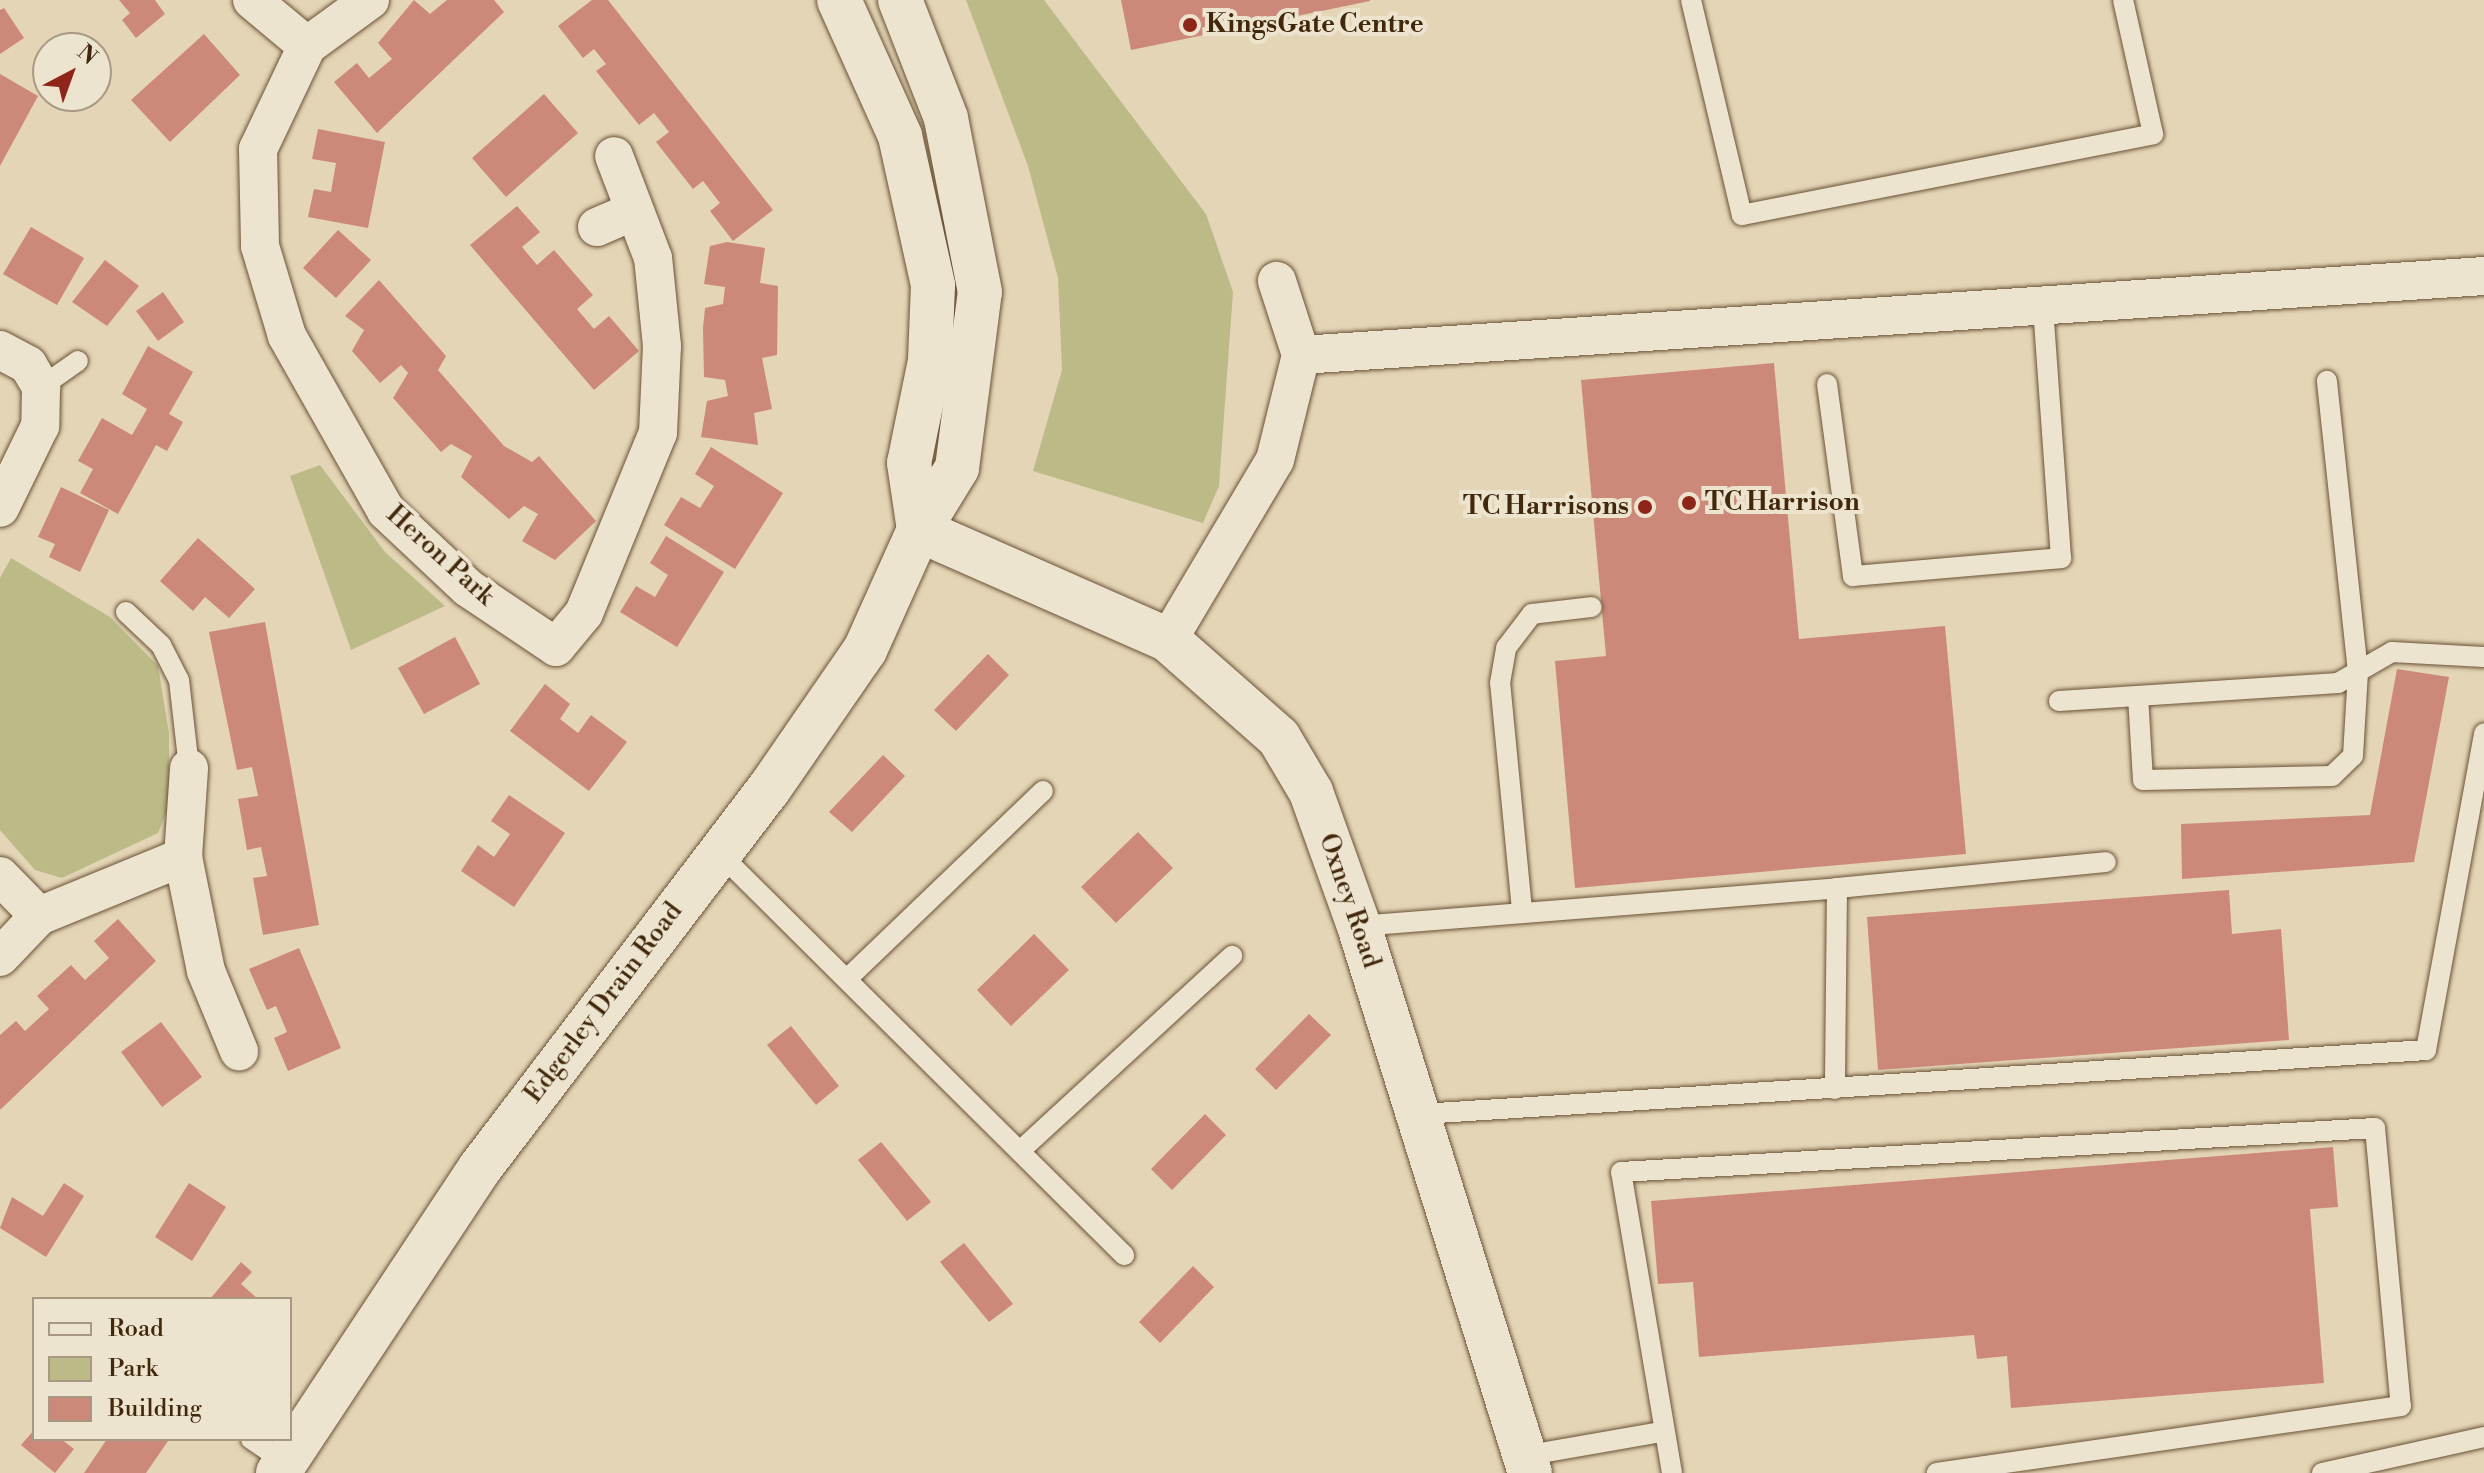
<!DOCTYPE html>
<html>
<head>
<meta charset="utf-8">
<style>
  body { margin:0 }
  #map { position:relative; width:2484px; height:1473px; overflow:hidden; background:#e4d5b6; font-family:"Libre Bodoni",serif }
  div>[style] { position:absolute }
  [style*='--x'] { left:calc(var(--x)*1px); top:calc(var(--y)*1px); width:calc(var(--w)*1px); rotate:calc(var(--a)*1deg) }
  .green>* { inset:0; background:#bcbb88 }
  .building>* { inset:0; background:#cc897a }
  .roads { filter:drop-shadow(0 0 2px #6a5236) drop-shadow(0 0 2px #6a5236) }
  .lane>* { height:20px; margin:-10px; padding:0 10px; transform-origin:10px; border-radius:10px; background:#ede4d0 }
  .street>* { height:38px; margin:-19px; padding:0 19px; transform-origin:19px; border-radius:19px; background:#ede4d0 }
  .secondary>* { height:44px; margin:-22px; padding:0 22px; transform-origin:22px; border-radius:22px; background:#ede4d0 }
  .dots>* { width:22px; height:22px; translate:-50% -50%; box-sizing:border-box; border:4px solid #ede4d0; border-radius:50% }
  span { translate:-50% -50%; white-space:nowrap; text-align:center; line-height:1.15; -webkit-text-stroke:8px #ede4d0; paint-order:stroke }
  .poi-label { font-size:26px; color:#41270b; font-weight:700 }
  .left { translate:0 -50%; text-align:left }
  .right { translate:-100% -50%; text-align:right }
  .street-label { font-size:26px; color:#41270b }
  .legend { position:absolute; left:32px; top:1297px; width:260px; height:144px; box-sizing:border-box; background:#ede4d0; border:2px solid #a89881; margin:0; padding:10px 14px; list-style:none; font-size:24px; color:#41270b }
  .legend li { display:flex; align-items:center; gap:16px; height:40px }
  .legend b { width:40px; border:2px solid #a89881 }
  .north { position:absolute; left:32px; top:32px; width:80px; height:80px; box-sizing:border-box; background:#ede4d0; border:2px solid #a89881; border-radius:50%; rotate:41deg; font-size:22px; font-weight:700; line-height:32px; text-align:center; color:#41270b }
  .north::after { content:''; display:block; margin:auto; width:28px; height:36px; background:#8f2418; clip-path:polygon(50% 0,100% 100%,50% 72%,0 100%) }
</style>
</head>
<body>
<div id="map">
  <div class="green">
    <div style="clip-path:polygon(966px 0,1044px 0,1206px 214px,1233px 292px,1219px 486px,1203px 523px,1033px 471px,1062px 370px,1058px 278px,1028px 166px)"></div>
    <div style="clip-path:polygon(320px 465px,385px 552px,445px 606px,351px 650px,290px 476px)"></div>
    <div style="clip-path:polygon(11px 558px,110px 617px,158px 666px,169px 733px,169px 805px,158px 833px,62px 878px,35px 870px,0 830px,0 578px)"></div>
  </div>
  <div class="building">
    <div style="clip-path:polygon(119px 0,155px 0,165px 14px,136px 38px,122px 20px,130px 13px)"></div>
    <div style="clip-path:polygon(414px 0,430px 14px,447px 0,494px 0,504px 12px,377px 133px,334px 82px,357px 63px,369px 78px,392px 59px,378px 43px)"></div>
    <div style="clip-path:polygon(592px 0,608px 0,773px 210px,733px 241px,710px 211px,720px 203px,703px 181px,693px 189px,656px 142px,669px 132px,654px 113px,639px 125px,596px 71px,606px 64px,594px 49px,583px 58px,558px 26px)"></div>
    <div style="clip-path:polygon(1121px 0,1370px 0,1370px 1px,1131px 50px)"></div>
    <div style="clip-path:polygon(4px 8px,24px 38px,0 54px,0 10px)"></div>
    <div style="clip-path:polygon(204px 34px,240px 75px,170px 142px,131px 100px)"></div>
    <div style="clip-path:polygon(0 74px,38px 96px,0 166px)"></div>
    <div style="clip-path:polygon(544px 94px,578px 133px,506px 197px,472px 158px)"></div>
    <div style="clip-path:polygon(318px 129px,385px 142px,368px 228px,308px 217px,314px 189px,331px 192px,336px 163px,312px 159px)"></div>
    <div style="clip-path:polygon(517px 206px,540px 232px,522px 247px,537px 265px,554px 250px,593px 295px,577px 309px,594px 329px,609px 316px,639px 351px,594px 390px,470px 245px)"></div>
    <div style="clip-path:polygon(31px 227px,84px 258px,57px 305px,3px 274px)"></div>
    <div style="clip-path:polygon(338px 230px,371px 260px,336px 298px,303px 268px)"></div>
    <div style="clip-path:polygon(727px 242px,765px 248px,760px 283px,778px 286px,777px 355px,762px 358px,772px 409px,754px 413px,758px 445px,701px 437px,707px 401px,728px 396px,725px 380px,704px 377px,703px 328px,705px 308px,723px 304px,725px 287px,704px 284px,710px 246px)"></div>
    <div style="clip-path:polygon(105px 260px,139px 286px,107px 326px,72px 302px)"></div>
    <div style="clip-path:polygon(379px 280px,446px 356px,438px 370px,504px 446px,532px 462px,539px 456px,596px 521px,555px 560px,522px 541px,538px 514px,524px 506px,509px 519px,461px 477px,472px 456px,451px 444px,441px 452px,393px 398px,408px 373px,401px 365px,380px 383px,352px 351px,364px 330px,345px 316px)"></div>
    <div style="clip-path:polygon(163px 292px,184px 322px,158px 341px,136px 311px)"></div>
    <div style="clip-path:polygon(148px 346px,193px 372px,169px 414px,183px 422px,167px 451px,156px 445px,118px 514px,80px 493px,93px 469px,78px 461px,102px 418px,132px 435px,147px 409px,122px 394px)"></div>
    <div style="clip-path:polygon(1774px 363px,1799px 639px,1945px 626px,1966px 854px,1575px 888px,1555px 661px,1606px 656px,1581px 380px)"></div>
    <div style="clip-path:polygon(711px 447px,783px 493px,735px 569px,664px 525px,681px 497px,700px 508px,714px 486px,695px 474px)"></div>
    <div style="clip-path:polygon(61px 487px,109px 510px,80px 572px,49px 557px,55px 544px,38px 537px)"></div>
    <div style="clip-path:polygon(666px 536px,724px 572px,677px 647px,620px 612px,636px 586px,655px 597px,668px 575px,650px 563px)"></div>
    <div style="clip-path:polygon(198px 538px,255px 589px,229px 618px,205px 597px,193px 611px,160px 581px)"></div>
    <div style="clip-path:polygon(265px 622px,319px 925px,263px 935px,253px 878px,267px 876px,261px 847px,247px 850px,238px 799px,258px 796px,252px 767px,237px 770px,209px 632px)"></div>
    <div style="clip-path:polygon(455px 637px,480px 684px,424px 714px,398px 668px)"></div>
    <div style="clip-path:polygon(988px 654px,1009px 675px,956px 731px,934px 710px)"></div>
    <div style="clip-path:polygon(2397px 669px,2449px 677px,2414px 862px,2182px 879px,2181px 824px,2370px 815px)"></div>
    <div style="clip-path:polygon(545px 684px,570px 704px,560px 719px,578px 733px,591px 715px,627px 742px,589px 791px,510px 731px)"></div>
    <div style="clip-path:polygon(883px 755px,905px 776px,852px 832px,829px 812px)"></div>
    <div style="clip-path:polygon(509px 795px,565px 833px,514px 907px,461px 871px,478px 845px,494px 857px,510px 834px,491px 821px)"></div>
    <div style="clip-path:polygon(1138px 832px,1173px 868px,1116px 923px,1081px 887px)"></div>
    <div style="clip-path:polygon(2229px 890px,2232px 934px,2281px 929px,2289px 1040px,1878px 1070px,1867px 917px)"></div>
    <div style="clip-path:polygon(118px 919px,156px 961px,0 1110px,0 1035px,16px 1021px,25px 1031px,49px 1009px,37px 996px,71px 965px,85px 980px,109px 958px,94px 941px)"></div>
    <div style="clip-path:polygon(1034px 934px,1069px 970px,1011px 1026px,977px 990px)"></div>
    <div style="clip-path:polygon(299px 948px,341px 1048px,288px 1071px,274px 1038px,287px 1032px,276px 1006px,267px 1010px,249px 969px)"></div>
    <div style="clip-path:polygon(1309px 1014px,1331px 1035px,1276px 1090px,1255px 1069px)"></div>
    <div style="clip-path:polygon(161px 1022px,202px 1077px,162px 1107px,121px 1052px)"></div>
    <div style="clip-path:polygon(791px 1026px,839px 1086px,816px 1105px,767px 1045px)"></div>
    <div style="clip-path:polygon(1205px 1114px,1226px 1135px,1172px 1190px,1151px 1169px)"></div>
    <div style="clip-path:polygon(881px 1142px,931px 1202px,907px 1221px,858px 1160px)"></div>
    <div style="clip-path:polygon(2333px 1147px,2338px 1207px,2310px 1209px,2324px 1383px,2011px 1408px,2007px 1356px,1977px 1359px,1974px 1335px,1699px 1357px,1693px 1282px,1658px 1284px,1651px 1201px)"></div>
    <div style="clip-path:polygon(64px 1183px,84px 1196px,46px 1257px,0 1228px,12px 1197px,43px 1216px)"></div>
    <div style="clip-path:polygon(189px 1183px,226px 1207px,192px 1261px,155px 1237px)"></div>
    <div style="clip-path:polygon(964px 1243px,1013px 1304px,989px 1322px,940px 1262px)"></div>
    <div style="clip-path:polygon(241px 1262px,252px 1272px,241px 1284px,258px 1299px,210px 1299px)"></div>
    <div style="clip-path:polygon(1193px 1266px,1214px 1287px,1160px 1343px,1139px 1322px)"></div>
    <div style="clip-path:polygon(34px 1430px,34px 1439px,61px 1439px,74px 1449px,55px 1473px,21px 1445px)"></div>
    <div style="clip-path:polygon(107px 1439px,165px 1439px,168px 1441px,146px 1473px,84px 1473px)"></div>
  </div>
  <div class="roads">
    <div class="lane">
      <div style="--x:1691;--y:0;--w:221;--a:76.7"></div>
      <div style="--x:1742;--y:215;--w:419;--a:-11.1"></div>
      <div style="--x:2153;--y:134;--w:137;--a:-102.6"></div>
      <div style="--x:1827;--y:384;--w:194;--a:82.3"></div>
      <div style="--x:1853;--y:576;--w:209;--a:-4.9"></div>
      <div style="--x:2061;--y:558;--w:254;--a:-94.1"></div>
      <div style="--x:41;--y:387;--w:45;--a:-35.1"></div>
      <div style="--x:126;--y:612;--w:48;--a:43.3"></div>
      <div style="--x:161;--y:645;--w:39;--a:63"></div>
      <div style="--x:179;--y:680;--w:89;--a:83.5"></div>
      <div style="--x:2138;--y:696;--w:84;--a:86.6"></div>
      <div style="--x:2143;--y:780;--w:189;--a:-1.2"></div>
      <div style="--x:2332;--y:776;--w:29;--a:-44"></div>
      <div style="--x:2353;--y:756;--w:84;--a:-86.6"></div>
      <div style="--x:2358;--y:672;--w:293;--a:-96.1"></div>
      <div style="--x:2059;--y:701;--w:280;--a:-3.7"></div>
      <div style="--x:2338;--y:683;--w:62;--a:-29.9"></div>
      <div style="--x:2392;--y:652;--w:92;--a:3.1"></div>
      <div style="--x:719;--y:853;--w:571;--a:44.79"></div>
      <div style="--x:1837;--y:888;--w:270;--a:-5.5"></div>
      <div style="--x:1522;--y:910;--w:228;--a:-95.5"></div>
      <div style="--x:1500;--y:683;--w:36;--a:-80"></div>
      <div style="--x:1506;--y:648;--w:43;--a:-52.6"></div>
      <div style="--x:1532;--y:614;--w:60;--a:-6.7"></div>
      <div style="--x:1359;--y:926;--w:480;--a:-4.5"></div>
      <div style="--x:1837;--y:888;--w:201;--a:90.6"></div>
      <div style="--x:848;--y:978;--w:270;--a:-43.8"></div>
      <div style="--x:1421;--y:1114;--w:1007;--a:-3.64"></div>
      <div style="--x:2426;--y:1050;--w:322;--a:-79.6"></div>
      <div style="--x:1021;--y:1150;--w:287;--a:-42.6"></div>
      <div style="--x:251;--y:1439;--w:41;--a:34.1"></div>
      <div style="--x:1524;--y:1456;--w:140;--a:-9.9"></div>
      <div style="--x:1672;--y:1473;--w:305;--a:-99.6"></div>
      <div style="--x:1621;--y:1172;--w:755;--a:-3.34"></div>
      <div style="--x:2375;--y:1128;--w:279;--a:84.7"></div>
      <div style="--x:2401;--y:1406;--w:469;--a:171.8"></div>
      <div style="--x:2322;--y:1473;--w:166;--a:-12.5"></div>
    </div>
    <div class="street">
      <div style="--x:252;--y:0;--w:72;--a:39.9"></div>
      <div style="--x:370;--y:0;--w:78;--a:143.9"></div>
      <div style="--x:307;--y:46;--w:114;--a:115.4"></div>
      <div style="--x:258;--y:149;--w:97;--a:88.8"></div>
      <div style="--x:260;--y:246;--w:94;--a:73.3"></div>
      <div style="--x:287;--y:336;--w:201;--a:60.5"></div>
      <div style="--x:386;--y:511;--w:112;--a:43.2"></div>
      <div style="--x:468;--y:588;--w:106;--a:33.8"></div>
      <div style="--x:556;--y:647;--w:44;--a:-50.5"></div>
      <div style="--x:584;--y:613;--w:195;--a:-67.7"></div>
      <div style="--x:658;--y:433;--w:87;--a:-87.4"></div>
      <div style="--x:662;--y:346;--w:88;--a:-95.8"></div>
      <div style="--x:653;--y:258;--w:109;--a:-110.9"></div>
      <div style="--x:597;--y:227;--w:40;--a:-23.4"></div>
      <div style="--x:0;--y:350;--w:32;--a:28"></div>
      <div style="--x:28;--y:365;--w:26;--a:59"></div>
      <div style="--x:41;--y:387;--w:39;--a:91"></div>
      <div style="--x:40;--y:426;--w:91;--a:116"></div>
      <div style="--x:1301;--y:355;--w:1186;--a:-3.82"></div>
      <div style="--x:1168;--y:640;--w:209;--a:-59.3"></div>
      <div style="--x:1275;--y:460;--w:108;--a:-76.1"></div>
      <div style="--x:1301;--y:355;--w:78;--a:-108"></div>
      <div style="--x:183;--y:857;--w:89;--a:-86.1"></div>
      <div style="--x:0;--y:876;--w:56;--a:45.7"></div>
      <div style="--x:39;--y:916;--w:156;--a:-22.3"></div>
      <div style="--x:183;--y:857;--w:116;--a:78.6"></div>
      <div style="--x:206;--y:971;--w:87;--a:67.6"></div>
      <div style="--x:0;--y:957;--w:57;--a:-46.4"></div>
    </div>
    <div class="secondary">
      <div style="--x:839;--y:0;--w:149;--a:65.8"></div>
      <div style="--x:900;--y:136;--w:153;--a:77.5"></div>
      <div style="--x:933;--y:285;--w:76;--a:92.3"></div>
      <div style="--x:930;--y:361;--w:104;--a:101.6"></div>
      <div style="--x:909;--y:463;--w:68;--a:81.5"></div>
      <div style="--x:919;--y:530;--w:272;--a:23.8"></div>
      <div style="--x:1168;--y:640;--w:148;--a:41.4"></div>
      <div style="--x:1279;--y:738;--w:63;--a:59.3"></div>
      <div style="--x:1311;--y:792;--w:142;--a:70.3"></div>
      <div style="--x:1359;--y:926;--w:573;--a:72.64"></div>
      <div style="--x:278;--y:1473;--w:366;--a:-56.5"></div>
      <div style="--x:480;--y:1168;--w:477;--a:-52.7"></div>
      <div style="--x:769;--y:789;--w:169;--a:-55.4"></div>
      <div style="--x:865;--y:650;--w:132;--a:-65.8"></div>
      <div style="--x:919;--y:530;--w:73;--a:-58.5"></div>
      <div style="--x:957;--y:468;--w:177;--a:-82.6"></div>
      <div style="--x:980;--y:292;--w:177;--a:-101.1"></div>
      <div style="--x:946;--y:118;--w:127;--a:-111.3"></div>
    </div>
  </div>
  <div class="dots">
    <div style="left:1190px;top:25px;background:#8f2418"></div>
    <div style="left:1689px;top:503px;background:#8f2418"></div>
    <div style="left:1645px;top:507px;background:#8f2418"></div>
  </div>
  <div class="poi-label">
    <span class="left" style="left:1206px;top:25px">KingsGate Centre</span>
    <span class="left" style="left:1705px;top:503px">TC Harrison</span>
    <span class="right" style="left:1629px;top:507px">TC Harrisons</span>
  </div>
  <div class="street-label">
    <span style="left:440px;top:556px;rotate:42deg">Heron Park</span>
    <span style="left:1349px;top:901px;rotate:71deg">Oxney Road</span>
    <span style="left:604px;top:1003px;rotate:-53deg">Edgerley Drain Road</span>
  </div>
  <ul class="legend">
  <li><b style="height:10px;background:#ede4d0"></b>Road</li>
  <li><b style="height:22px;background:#bcbb88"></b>Park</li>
  <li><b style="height:22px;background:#cc897a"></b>Building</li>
  </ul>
  <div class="north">N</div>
</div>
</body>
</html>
